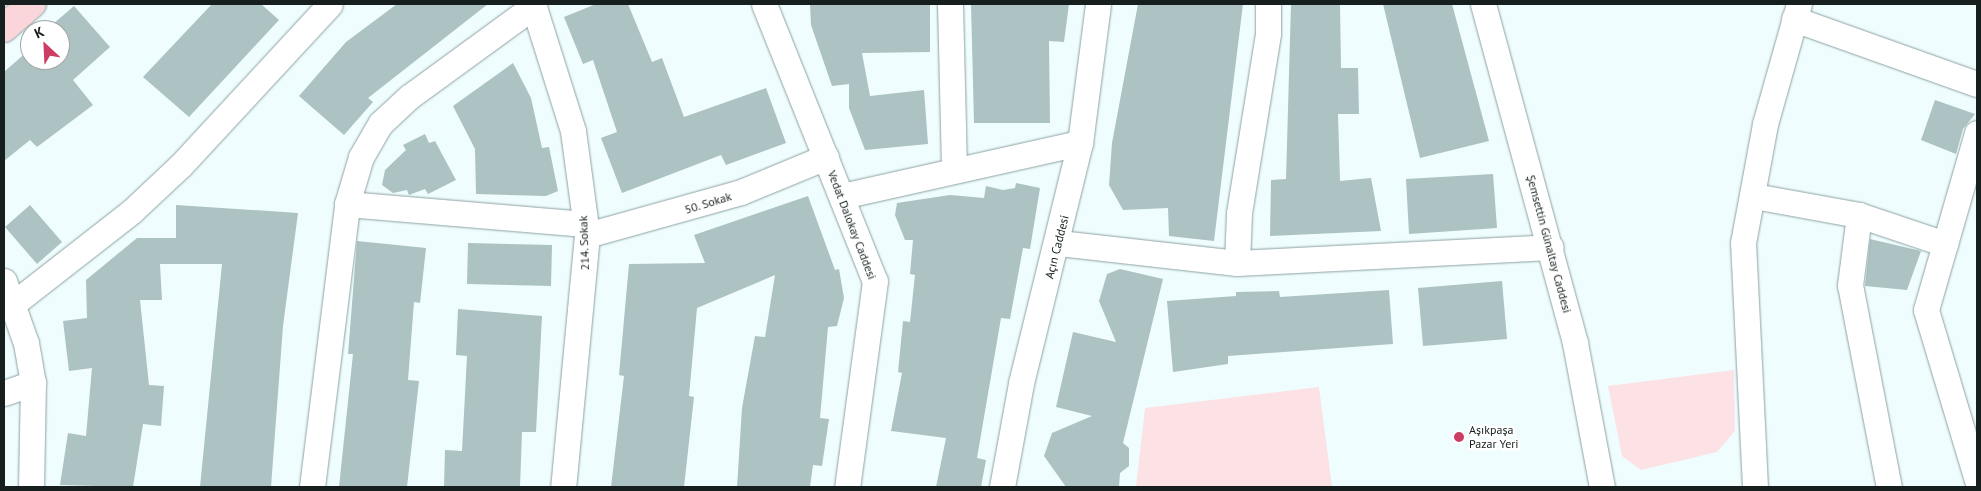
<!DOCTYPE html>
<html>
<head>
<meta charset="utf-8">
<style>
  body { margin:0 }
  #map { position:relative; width:1981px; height:491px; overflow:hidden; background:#f0fdfe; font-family:"PT Sans",sans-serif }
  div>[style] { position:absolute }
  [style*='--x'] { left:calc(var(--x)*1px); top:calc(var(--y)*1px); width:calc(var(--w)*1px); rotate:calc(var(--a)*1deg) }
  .green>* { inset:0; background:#fce1e5 }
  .building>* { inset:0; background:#acc2c3 }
  .roads { filter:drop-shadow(0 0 1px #8ca2a3) drop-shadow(0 0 1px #8ca2a3) }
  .minor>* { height:25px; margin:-12.5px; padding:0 12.5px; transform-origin:12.5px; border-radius:12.5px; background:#fff }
  .major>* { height:28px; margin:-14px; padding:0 14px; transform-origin:14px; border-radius:14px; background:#fad5da }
  .dots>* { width:14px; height:14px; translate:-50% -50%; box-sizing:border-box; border:2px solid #fff; border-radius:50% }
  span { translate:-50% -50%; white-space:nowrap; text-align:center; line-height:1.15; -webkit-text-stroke:4.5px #fff; paint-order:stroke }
  .street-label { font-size:12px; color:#161e1e }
  .poi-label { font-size:12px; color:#161e1e }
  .left { translate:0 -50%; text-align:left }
  .frame { position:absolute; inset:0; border:5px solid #161e1e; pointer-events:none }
  .north { position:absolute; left:20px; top:20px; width:50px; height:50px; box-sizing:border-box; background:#fff; border:1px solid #a2a5a5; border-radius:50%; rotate:335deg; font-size:14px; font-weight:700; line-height:20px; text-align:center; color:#161e1e }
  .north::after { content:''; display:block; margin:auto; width:18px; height:22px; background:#cc3d63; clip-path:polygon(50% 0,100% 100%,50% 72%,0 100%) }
</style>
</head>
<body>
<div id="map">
  <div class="green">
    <div style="clip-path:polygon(1734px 370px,1735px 431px,1717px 452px,1641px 470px,1622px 456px,1608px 386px)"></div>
    <div style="clip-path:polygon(1319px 387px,1332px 487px,1136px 487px,1145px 408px)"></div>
  </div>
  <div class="building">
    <div style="clip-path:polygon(212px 4px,261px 4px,279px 20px,189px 117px,143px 77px)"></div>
    <div style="clip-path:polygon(397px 4px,488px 4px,368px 98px,373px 102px,344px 135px,299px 96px,346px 42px)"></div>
    <div style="clip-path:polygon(596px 4px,628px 4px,652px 62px,662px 58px,684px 117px,766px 88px,786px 143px,726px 165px,721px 155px,622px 193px,601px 138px,617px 132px,593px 60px,583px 64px,564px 17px)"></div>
    <div style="clip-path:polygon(810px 4px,930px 4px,930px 52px,862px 53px,870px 96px,924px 90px,928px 144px,865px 150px,849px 108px,849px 84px,832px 86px,811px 25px)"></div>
    <div style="clip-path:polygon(971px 4px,1069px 4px,1064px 42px,1049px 41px,1050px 123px,974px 123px)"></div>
    <div style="clip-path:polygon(1138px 4px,1243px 4px,1214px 241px,1169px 236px,1168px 208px,1123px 210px,1109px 185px,1112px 143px)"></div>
    <div style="clip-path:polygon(1291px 4px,1340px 4px,1341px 68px,1358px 68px,1359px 114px,1338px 114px,1340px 181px,1371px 178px,1381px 231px,1270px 236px,1271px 180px,1286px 179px)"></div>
    <div style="clip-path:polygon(1383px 4px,1452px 4px,1489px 141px,1420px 158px)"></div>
    <div style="clip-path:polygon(74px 6px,110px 47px,73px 80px,93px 105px,37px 147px,30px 140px,4px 161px,4px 72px,30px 49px,30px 60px,60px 60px,60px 30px,46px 30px)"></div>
    <div style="clip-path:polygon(513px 63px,531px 98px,542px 148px,549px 147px,558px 191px,546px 196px,476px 194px,475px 149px,453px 106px)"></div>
    <div style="clip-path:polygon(1935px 100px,1975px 114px,1963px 129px,1956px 154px,1921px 140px)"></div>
    <div style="clip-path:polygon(425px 134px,429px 143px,435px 141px,456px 180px,428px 194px,425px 189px,409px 195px,407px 190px,393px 193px,382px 185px,385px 170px,406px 150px,403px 145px)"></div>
    <div style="clip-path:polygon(1493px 174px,1497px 228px,1409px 234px,1406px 179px)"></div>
    <div style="clip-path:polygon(1016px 183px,1040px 188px,1030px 249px,1023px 248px,1010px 319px,1001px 318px,977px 458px,986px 460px,981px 487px,936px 487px,946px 438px,891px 431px,902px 373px,898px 372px,903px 321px,910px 322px,915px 275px,910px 274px,913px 240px,905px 240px,895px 215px,897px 203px,950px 195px,984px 198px,986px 186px,1003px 190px,1015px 188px)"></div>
    <div style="clip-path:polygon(808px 196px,835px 270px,839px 269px,844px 298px,837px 326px,828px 327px,820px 418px,829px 419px,822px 466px,813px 465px,810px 487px,737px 487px,742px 408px,755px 336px,765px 337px,775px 275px,697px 308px,689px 396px,694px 397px,684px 487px,611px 487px,624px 376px,619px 375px,629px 264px,705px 263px,694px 235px)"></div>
    <div style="clip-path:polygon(30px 205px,62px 242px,37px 264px,5px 227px)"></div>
    <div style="clip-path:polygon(176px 205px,298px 213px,283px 326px,271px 487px,200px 487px,222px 264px,160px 264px,162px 300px,140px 300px,149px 385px,164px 386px,161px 426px,143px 424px,133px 487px,60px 485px,68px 433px,86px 436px,92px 368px,69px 371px,63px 321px,87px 318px,86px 280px,137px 238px,176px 238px)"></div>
    <div style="clip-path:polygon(1870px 239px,1921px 251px,1907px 290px,1865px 286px)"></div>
    <div style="clip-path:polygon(357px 241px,426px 248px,420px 303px,414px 302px,408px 380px,419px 381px,407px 487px,339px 487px,353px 354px,348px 354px)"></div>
    <div style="clip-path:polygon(468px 243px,552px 245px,551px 286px,467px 284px)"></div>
    <div style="clip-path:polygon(1120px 269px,1163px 279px,1123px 443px,1129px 448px,1129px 466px,1120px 473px,1119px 487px,1066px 487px,1044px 456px,1052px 433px,1092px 416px,1056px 407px,1073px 332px,1116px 342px,1099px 301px,1107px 274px)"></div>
    <div style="clip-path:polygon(1502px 281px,1507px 339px,1423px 346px,1418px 288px)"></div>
    <div style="clip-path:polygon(1389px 290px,1393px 344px,1228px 356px,1228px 364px,1173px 372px,1167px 301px,1236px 296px,1236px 292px,1279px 291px,1280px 297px)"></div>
    <div style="clip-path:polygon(458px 309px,542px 316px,536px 432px,522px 432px,520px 487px,444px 487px,445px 450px,462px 451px,467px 356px,456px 355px)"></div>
  </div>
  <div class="roads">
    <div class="minor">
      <div style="--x:533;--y:4;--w:133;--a:72.5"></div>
      <div style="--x:573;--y:131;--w:105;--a:82.3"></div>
      <div style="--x:587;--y:235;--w:253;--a:95.4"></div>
      <div style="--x:764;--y:4;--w:298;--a:68.2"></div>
      <div style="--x:875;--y:281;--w:208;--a:97.7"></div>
      <div style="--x:950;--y:4;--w:165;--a:88.6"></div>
      <div style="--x:1483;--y:4;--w:351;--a:74.8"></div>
      <div style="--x:1575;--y:343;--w:147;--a:79.4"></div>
      <div style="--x:1794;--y:19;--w:194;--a:19.6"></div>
      <div style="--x:1977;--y:133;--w:184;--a:106.1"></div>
      <div style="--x:1926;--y:310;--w:177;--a:73.3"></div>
      <div style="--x:842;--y:196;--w:244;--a:-12.6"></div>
      <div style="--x:1754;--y:196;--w:107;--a:10.3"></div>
      <div style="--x:1859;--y:215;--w:91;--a:18.6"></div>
      <div style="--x:347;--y:204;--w:239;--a:4.8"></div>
      <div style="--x:1859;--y:215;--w:71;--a:97.3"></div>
      <div style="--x:1850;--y:285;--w:206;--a:79.1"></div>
      <div style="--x:587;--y:235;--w:160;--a:-15.6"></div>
      <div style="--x:741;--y:192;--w:92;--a:-22.4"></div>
      <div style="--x:1059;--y:243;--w:179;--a:6.4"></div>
      <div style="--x:1237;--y:263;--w:314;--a:-2.9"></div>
      <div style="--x:1237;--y:263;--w:50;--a:-87.7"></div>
      <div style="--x:1239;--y:213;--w:182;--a:-80.8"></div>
      <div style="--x:1268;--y:33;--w:29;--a:-90"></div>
      <div style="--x:4;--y:281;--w:66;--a:70.5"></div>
      <div style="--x:26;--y:343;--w:41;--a:80.1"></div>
      <div style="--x:33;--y:383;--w:104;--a:91.1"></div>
      <div style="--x:13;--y:304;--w:151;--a:-38"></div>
      <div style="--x:132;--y:211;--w:67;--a:-43.2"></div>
      <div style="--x:181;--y:165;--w:219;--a:-47.2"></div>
      <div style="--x:4;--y:393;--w:31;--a:-19"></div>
      <div style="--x:312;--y:487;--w:285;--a:-82.9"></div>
      <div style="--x:347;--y:204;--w:49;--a:-73.4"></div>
      <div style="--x:361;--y:157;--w:39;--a:-60"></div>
      <div style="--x:381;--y:123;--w:38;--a:-43"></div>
      <div style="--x:409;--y:97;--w:155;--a:-36.1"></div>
      <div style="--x:1002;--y:487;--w:106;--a:-79.6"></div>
      <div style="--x:1021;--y:383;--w:247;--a:-76.2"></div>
      <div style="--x:1080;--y:143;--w:140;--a:-82.6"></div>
      <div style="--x:1755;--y:487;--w:244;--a:-92.8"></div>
      <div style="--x:1743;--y:243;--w:121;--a:-79.5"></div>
      <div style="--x:1765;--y:124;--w:125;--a:-74.2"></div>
    </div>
    <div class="major">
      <div style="--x:4;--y:28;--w:37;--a:-41"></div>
    </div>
  </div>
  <div class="dots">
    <div style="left:1459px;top:437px;background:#cc3d63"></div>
  </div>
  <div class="street-label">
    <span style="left:708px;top:203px;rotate:-17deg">50. Sokak</span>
    <span style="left:852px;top:225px;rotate:69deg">Vedat Dalokay Caddesi</span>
    <span style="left:584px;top:243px;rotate:-92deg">214. Sokak</span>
    <span style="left:1549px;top:244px;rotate:75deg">Şemsettin Günaltay Caddesi</span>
    <span style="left:1057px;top:247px;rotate:-76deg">Açın Caddesi</span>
  </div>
  <div class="poi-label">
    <span class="left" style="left:1469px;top:437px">Aşıkpaşa<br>Pazar Yeri</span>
  </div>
  <div class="frame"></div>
  <div class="north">K</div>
</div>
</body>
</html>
